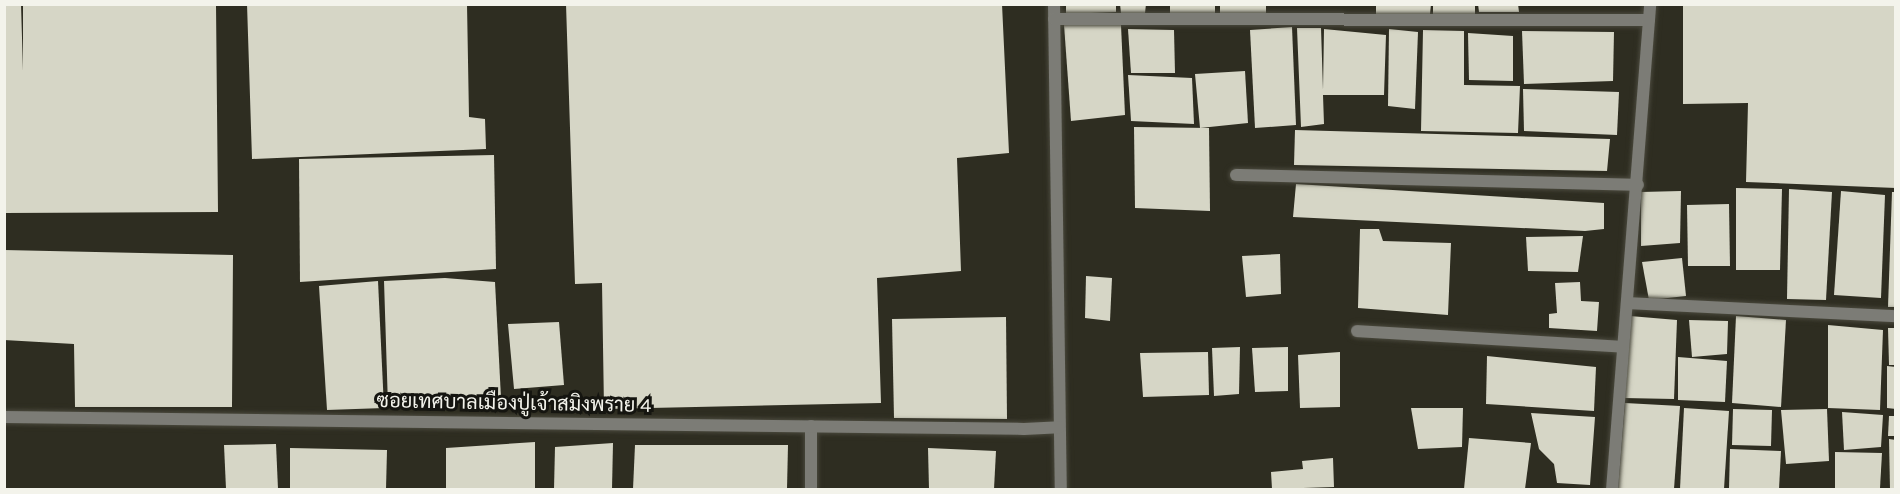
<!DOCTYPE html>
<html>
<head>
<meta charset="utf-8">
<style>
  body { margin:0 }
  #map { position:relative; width:1900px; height:494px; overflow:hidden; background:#2e2d21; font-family:Karla,Sarabun,sans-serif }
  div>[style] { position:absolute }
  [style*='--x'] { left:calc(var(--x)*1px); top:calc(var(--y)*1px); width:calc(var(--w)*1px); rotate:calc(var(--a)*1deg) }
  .building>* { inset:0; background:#d6d6c6 }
  .roads { filter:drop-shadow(0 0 2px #4a493d) drop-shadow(0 0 2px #4a493d) }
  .service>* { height:12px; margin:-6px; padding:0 6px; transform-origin:6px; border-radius:6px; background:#7c7c76 }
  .minor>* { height:12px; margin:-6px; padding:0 6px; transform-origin:6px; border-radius:6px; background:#7c7c76 }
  span { translate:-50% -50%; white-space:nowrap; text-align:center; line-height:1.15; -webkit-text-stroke:6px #151510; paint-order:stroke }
  .street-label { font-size:20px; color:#f3f3eb }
  .frame { position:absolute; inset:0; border:6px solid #f3f3eb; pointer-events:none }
</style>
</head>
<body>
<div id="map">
  <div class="building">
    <div style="clip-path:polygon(4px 4px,21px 4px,23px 71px,23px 4px,216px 4px,218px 212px,4px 213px)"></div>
    <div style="clip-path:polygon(247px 4px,467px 4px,469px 117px,485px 119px,486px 149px,252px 159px)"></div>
    <div style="clip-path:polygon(566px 4px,1002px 4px,1009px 153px,957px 158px,961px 271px,877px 278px,881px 403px,604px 409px,602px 283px,575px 284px)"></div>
    <div style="clip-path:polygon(1066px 4px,1116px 4px,1116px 12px,1066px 14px)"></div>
    <div style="clip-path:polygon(1120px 4px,1146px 4px,1145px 13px,1121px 13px)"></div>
    <div style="clip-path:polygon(1170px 4px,1215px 4px,1215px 14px,1170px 15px)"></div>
    <div style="clip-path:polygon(1220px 4px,1266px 4px,1266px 15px,1220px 14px)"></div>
    <div style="clip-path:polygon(1376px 4px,1431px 4px,1430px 14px,1376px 14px)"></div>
    <div style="clip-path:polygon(1478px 4px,1518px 4px,1519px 12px,1479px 12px)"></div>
    <div style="clip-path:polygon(1683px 4px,1896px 4px,1896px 188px,1746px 182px,1748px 103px,1683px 104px)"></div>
    <div style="clip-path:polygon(1433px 5px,1475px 5px,1475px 14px,1433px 14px)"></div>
    <div style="clip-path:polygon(1064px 25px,1121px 25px,1125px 115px,1071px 121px)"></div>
    <div style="clip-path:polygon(1292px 27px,1296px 125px,1255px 128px,1250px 30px)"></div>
    <div style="clip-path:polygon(1297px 28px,1321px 28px,1323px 90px,1324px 29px,1386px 35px,1384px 95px,1323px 95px,1324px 124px,1301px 127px)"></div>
    <div style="clip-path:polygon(1128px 29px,1174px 30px,1175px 73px,1131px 73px)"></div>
    <div style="clip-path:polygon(1389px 29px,1418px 32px,1415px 109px,1388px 106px)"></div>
    <div style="clip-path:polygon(1423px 30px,1464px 31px,1464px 85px,1520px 86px,1518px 133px,1421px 131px)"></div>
    <div style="clip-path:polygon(1522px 31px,1614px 32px,1613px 81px,1524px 84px)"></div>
    <div style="clip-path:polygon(1468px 33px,1513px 36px,1513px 81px,1469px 80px)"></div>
    <div style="clip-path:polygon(1245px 71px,1248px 123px,1200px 128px,1195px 74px)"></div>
    <div style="clip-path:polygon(1128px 75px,1192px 78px,1194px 124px,1131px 121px)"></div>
    <div style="clip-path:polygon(1523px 89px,1619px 92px,1617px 135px,1524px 131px)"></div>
    <div style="clip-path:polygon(1134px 127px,1209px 128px,1210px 211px,1135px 208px)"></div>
    <div style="clip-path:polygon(1295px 130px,1610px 139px,1607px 171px,1294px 165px)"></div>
    <div style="clip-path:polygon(494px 155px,496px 269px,300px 282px,299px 159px)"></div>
    <div style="clip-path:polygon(1296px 184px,1604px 203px,1604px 229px,1585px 231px,1293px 217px)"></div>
    <div style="clip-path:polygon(1736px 188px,1782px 189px,1780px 270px,1736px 270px)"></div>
    <div style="clip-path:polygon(1789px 189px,1832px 192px,1826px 300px,1787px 299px)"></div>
    <div style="clip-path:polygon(1681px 191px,1680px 243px,1641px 246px,1641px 192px)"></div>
    <div style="clip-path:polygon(1841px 191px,1885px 195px,1881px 298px,1834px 295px)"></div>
    <div style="clip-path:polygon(1892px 192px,1896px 192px,1896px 307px,1888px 307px)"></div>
    <div style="clip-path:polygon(1729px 204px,1730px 266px,1688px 266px,1687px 205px)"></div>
    <div style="clip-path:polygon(1360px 229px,1379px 229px,1383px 241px,1451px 243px,1448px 315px,1358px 308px)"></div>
    <div style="clip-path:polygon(1583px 236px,1578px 272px,1528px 271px,1526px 237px)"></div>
    <div style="clip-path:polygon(4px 250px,233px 255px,232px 407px,75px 407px,74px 344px,4px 340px)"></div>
    <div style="clip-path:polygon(1280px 254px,1281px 294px,1246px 297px,1242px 256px)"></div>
    <div style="clip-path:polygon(1682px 258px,1686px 296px,1649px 300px,1642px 262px)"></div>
    <div style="clip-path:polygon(1086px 276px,1112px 278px,1110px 321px,1085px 318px)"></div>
    <div style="clip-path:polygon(445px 278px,495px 282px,501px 398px,388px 406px,384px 281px)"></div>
    <div style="clip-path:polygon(378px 281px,384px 408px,327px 410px,319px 286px)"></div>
    <div style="clip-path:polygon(1580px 282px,1581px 301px,1599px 302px,1597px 331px,1549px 328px,1549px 314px,1557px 313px,1555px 283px)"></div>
    <div style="clip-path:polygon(1630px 316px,1677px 320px,1674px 399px,1624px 398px)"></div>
    <div style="clip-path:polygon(1736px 316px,1786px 320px,1781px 407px,1732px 403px)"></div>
    <div style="clip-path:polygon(1006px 317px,1007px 419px,894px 418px,892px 319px)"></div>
    <div style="clip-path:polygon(1689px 320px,1728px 321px,1727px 354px,1692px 357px)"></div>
    <div style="clip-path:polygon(559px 322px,564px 385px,514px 389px,508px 324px)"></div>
    <div style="clip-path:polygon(1828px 325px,1883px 330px,1880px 410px,1828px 408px)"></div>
    <div style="clip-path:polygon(1888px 328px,1896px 328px,1896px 365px,1889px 365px)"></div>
    <div style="clip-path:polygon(1240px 347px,1239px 394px,1214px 396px,1212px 348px)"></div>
    <div style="clip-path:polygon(1288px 347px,1288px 391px,1255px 392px,1252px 348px)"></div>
    <div style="clip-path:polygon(1208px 352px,1209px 395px,1143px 397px,1140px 353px)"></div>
    <div style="clip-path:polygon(1340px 352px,1340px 407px,1300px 408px,1298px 355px)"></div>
    <div style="clip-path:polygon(1487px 356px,1596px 367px,1594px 411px,1486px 404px)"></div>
    <div style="clip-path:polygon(1678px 357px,1727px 361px,1725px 402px,1678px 400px)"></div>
    <div style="clip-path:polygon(1887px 366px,1896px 367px,1896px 409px,1887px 408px)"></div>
    <div style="clip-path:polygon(1625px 403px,1680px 406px,1674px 489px,1618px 489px)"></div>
    <div style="clip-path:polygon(1411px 408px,1463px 408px,1462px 447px,1418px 449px)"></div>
    <div style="clip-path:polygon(1684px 408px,1729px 411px,1724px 489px,1680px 489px)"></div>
    <div style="clip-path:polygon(1733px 409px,1772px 410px,1771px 446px,1732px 445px)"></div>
    <div style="clip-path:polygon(1827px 409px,1829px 461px,1786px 464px,1781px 410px)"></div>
    <div style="clip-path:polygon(1842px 412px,1883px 415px,1881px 447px,1844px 450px)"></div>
    <div style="clip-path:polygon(1531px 413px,1595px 417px,1590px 485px,1557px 483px,1554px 464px,1539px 449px)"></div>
    <div style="clip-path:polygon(1889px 416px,1896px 416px,1896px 436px,1888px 436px)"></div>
    <div style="clip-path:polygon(1469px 438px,1531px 443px,1525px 489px,1464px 489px)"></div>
    <div style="clip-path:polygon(1889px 439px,1896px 440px,1896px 489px,1890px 489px)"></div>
    <div style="clip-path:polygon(535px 442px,535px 489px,446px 489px,446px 448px)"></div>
    <div style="clip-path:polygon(613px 443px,612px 489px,554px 489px,555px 447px)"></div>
    <div style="clip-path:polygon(276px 444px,278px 489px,226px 489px,224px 445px)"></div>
    <div style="clip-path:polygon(635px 445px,788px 445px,787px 489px,633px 489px)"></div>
    <div style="clip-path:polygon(290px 448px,387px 450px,386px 489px,290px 489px)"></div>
    <div style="clip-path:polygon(928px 448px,996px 451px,994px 489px,929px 489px)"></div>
    <div style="clip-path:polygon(1730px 449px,1781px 451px,1779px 489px,1729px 489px)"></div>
    <div style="clip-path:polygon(1835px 452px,1882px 453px,1880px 488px,1835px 489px)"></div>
    <div style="clip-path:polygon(1333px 458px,1334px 487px,1272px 489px,1271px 472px,1303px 469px,1302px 461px)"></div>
  </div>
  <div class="roads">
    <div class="service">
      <div style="--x:1236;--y:175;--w:402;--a:1.4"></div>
      <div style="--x:811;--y:426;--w:64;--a:90"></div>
    </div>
    <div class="minor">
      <div style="--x:1054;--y:4;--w:486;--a:89.2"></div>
      <div style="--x:1054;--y:19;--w:595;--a:0.1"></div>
      <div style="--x:1627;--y:303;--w:269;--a:2.8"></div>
      <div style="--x:1357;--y:331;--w:266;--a:3.4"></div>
      <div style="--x:4;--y:417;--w:1020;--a:0.67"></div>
      <div style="--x:1024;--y:429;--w:35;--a:-3"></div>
      <div style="--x:1612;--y:490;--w:487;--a:-85.5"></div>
    </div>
  </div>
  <div class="street-label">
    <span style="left:514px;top:403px;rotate:1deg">ซอยเทศบาลเมืองปู่เจ้าสมิงพราย 4</span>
  </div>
  <div class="frame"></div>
</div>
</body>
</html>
